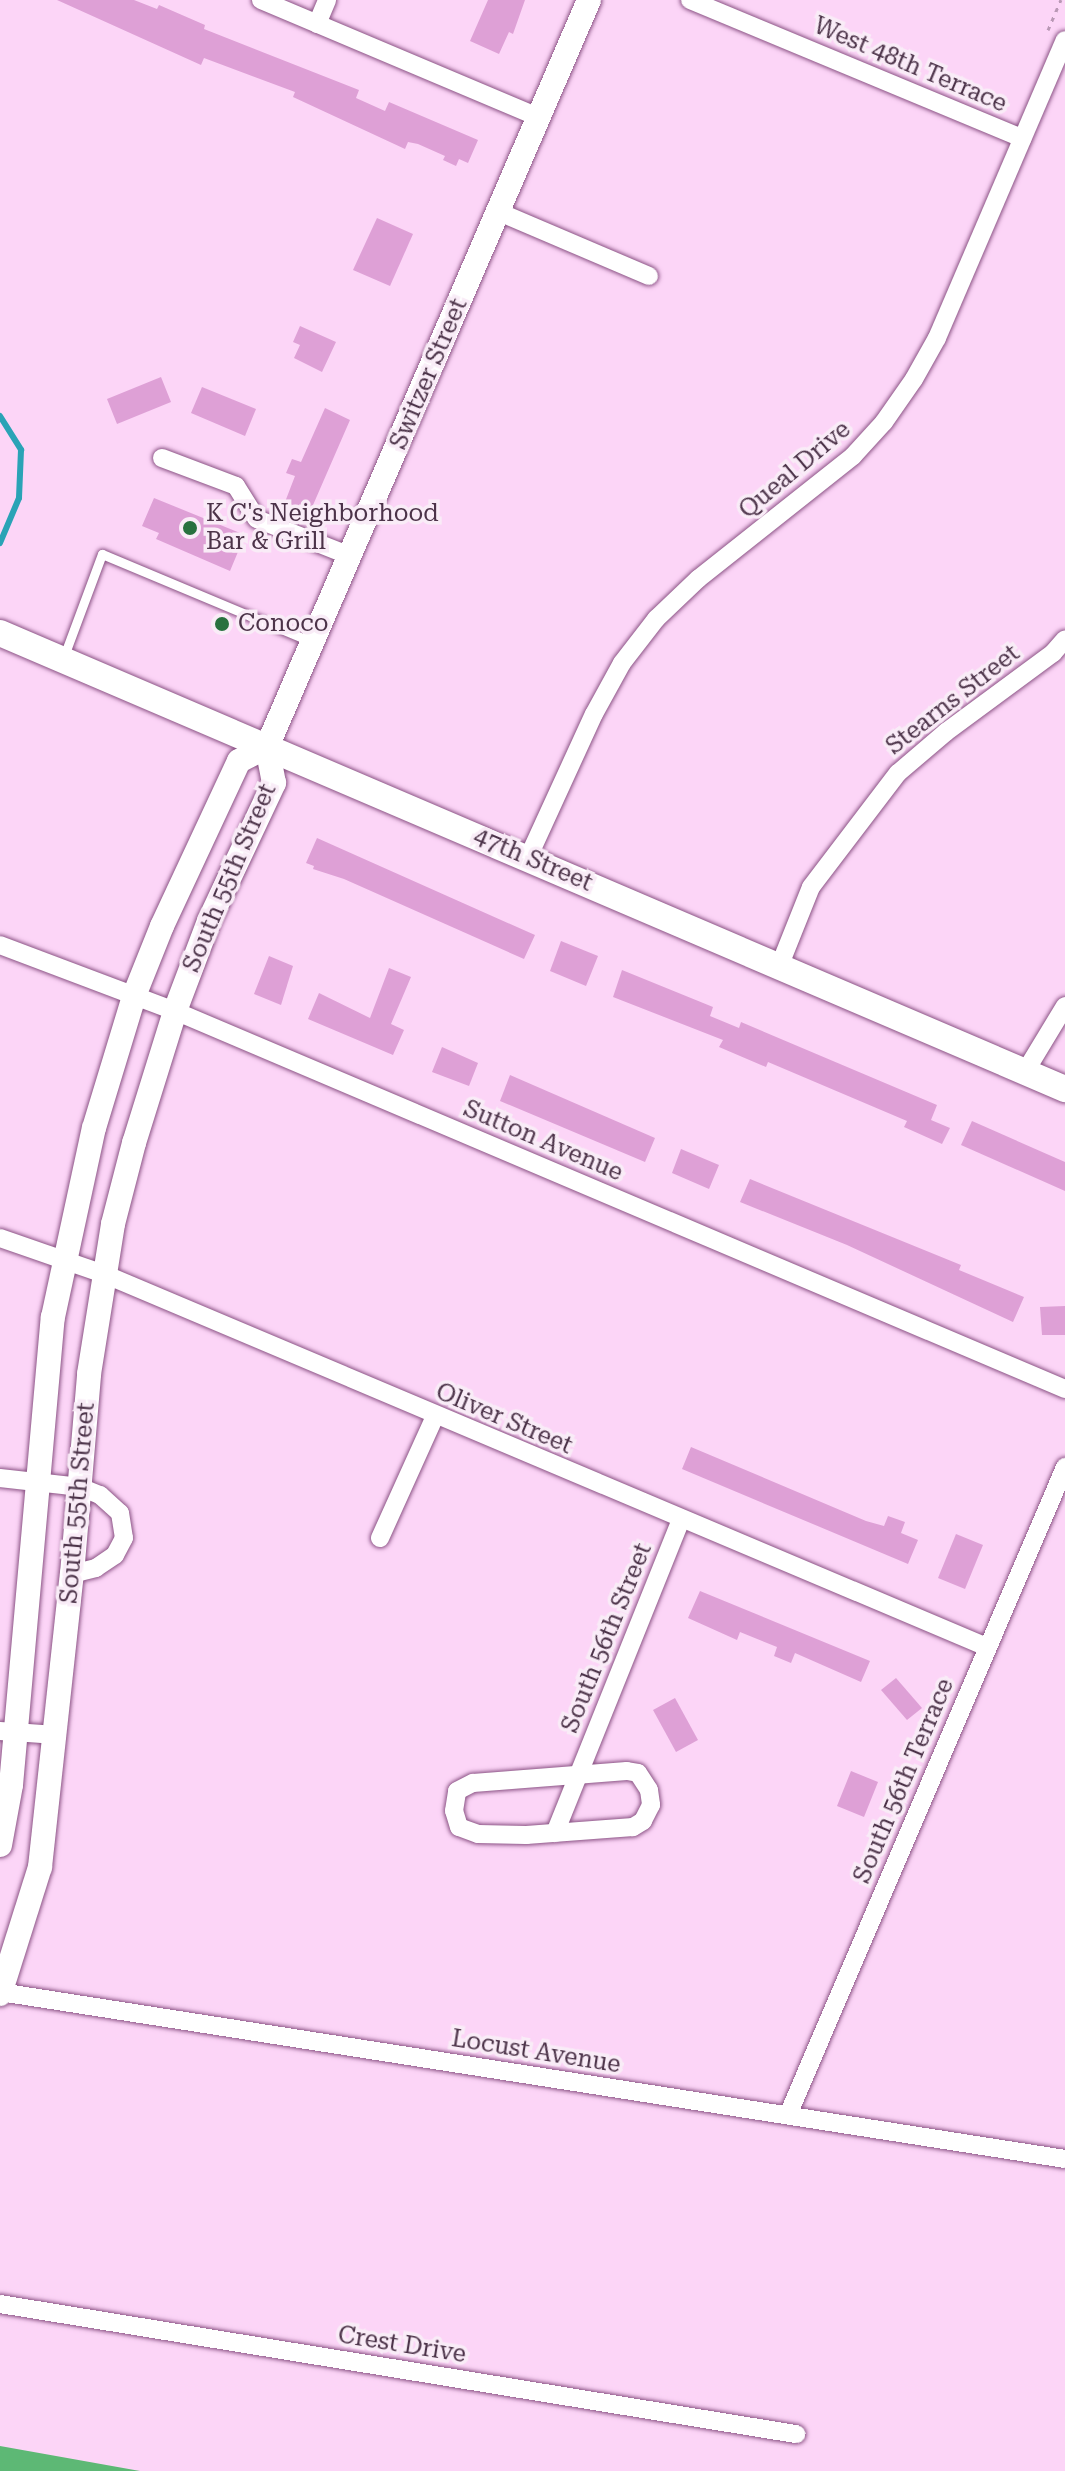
<!DOCTYPE html>
<html>
<head>
<meta charset="utf-8">
<style>
  body { margin:0 }
  #map { position:relative; width:1065px; height:2471px; overflow:hidden; background:#fcd5f7; font-family:"Roboto Serif",serif }
  div>[style] { position:absolute }
  [style*='--x'] { left:calc(var(--x)*1px); top:calc(var(--y)*1px); width:calc(var(--w)*1px); rotate:calc(var(--a)*1deg) }
  .forest>* { inset:0; background:#5db875 }
  .stream>* { height:6px; margin:-3px; padding:0 3px; transform-origin:3px; border-radius:3px; background:#2aa3b6 }
  .building>* { inset:0; background:#dea0d6 }
  .path>* { height:3px; margin-top:-1.5px; transform-origin:0; background:repeating-linear-gradient(90deg,#b998b5 0 4px,transparent 0 10px) }
  .roads { filter:drop-shadow(0 0 2px #8b5385) drop-shadow(0 0 2px #8b5385) }
  .service>* { height:9px; margin:-4.5px; padding:0 4.5px; transform-origin:4.5px; border-radius:4.5px; background:#fff }
  .minor>* { height:18px; margin:-9px; padding:0 9px; transform-origin:9px; border-radius:9px; background:#fff }
  .tertiary>* { height:24px; margin:-12px; padding:0 12px; transform-origin:12px; border-radius:12px; background:#fff }
  .secondary>* { height:26px; margin:-13px; padding:0 13px; transform-origin:13px; border-radius:13px; background:#fff }
  .dots>* { width:22px; height:22px; translate:-50% -50%; box-sizing:border-box; border:4px solid #f9ecf7; border-radius:50% }
  span { translate:-50% -50%; white-space:nowrap; text-align:center; line-height:1.15; -webkit-text-stroke:7px #f9ecf7; paint-order:stroke }
  .street-label { font-size:24px; color:#4c3349 }
  .poi-label { font-size:24px; color:#4c3349 }
  .left { translate:0 -50%; text-align:left }
</style>
</head>
<body>
<div id="map">
  <div class="forest">
    <div style="clip-path:polygon(0 2446px,140px 2471px,0 2471px)"></div>
  </div>
  <div class="stream">
    <div style="--x:0;--y:416;--w:40;--a:58"></div>
    <div style="--x:21;--y:450;--w:48;--a:92.4"></div>
    <div style="--x:19;--y:498;--w:49;--a:112.9"></div>
  </div>
  <div class="building">
    <div style="clip-path:polygon(57px 0,134px 0,157px 9px,159px 5px,205px 25px,204px 29px,359px 90px,356px 98px,385px 111px,389px 102px,478px 140px,468px 163px,459px 159px,456px 166px,443px 160px,445px 156px,418px 144px,408px 142px,405px 149px,293px 97px,295px 92px,204px 58px,201px 65px)"></div>
    <div style="clip-path:polygon(488px 0,525px 0,513px 34px,509px 32px,499px 54px,470px 41px)"></div>
    <div style="clip-path:polygon(377px 218px,413px 234px,390px 286px,353px 270px)"></div>
    <div style="clip-path:polygon(300px 326px,336px 342px,322px 372px,294px 358px,300px 345px,293px 342px)"></div>
    <div style="clip-path:polygon(161px 377px,171px 402px,117px 424px,107px 399px)"></div>
    <div style="clip-path:polygon(202px 387px,256px 409px,245px 436px,191px 413px)"></div>
    <div style="clip-path:polygon(325px 408px,350px 420px,310px 512px,285px 502px,295px 476px,286px 473px,292px 459px,301px 462px)"></div>
    <div style="clip-path:polygon(154px 498px,245px 535px,230px 571px,156px 539px,159px 533px,142px 526px)"></div>
    <div style="clip-path:polygon(317px 838px,535px 935px,524px 959px,344px 879px,313px 869px,314px 866px,306px 863px)"></div>
    <div style="clip-path:polygon(561px 941px,598px 956px,586px 986px,550px 971px)"></div>
    <div style="clip-path:polygon(269px 956px,293px 966px,281px 1005px,254px 994px)"></div>
    <div style="clip-path:polygon(389px 968px,411px 977px,391px 1024px,404px 1030px,393px 1055px,308px 1019px,319px 993px,370px 1018px)"></div>
    <div style="clip-path:polygon(622px 970px,713px 1007px,710px 1016px,739px 1028px,741px 1022px,937px 1105px,931px 1120px,950px 1128px,942px 1144px,904px 1127px,907px 1121px,768px 1062px,766px 1067px,719px 1047px,723px 1040px,613px 997px)"></div>
    <div style="clip-path:polygon(442px 1047px,478px 1063px,469px 1086px,432px 1072px)"></div>
    <div style="clip-path:polygon(510px 1075px,655px 1138px,645px 1162px,500px 1101px)"></div>
    <div style="clip-path:polygon(972px 1121px,1065px 1162px,1065px 1191px,961px 1145px)"></div>
    <div style="clip-path:polygon(681px 1149px,719px 1165px,709px 1189px,672px 1173px)"></div>
    <div style="clip-path:polygon(750px 1179px,961px 1265px,959px 1270px,1024px 1297px,1013px 1322px,847px 1245px,740px 1202px)"></div>
    <div style="clip-path:polygon(1065px 1306px,1065px 1335px,1042px 1335px,1040px 1307px)"></div>
    <div style="clip-path:polygon(691px 1447px,866px 1521px,884px 1526px,888px 1516px,905px 1522px,901px 1533px,918px 1540px,908px 1564px,682px 1469px)"></div>
    <div style="clip-path:polygon(956px 1534px,983px 1545px,965px 1589px,938px 1578px)"></div>
    <div style="clip-path:polygon(700px 1591px,870px 1661px,861px 1682px,795px 1653px,791px 1663px,774px 1656px,777px 1647px,740px 1632px,737px 1640px,688px 1618px)"></div>
    <div style="clip-path:polygon(896px 1678px,922px 1708px,907px 1720px,881px 1690px)"></div>
    <div style="clip-path:polygon(675px 1698px,698px 1740px,676px 1752px,653px 1710px)"></div>
    <div style="clip-path:polygon(851px 1771px,878px 1782px,864px 1817px,837px 1806px)"></div>
  </div>
  <div class="path">
    <div style="--x:1048;--y:30;--w:33;--a:-67"></div>
  </div>
  <div class="roads">
    <div class="service">
      <div style="--x:64;--y:656;--w:109;--a:-69.6"></div>
      <div style="--x:102;--y:554;--w:225;--a:22.7"></div>
    </div>
    <div class="minor">
      <div style="--x:261;--y:0;--w:304;--a:22.9"></div>
      <div style="--x:690;--y:0;--w:360;--a:22.6"></div>
      <div style="--x:317;--y:24;--w:26;--a:-67"></div>
      <div style="--x:499;--y:212;--w:163;--a:23.1"></div>
      <div style="--x:162;--y:458;--w:79;--a:20.7"></div>
      <div style="--x:236;--y:486;--w:39;--a:58"></div>
      <div style="--x:257;--y:519;--w:100;--a:21.7"></div>
      <div style="--x:528;--y:858;--w:158;--a:-65.4"></div>
      <div style="--x:594;--y:714;--w:58;--a:-61.2"></div>
      <div style="--x:622;--y:663;--w:56;--a:-52.3"></div>
      <div style="--x:656;--y:619;--w:58;--a:-43.6"></div>
      <div style="--x:698;--y:579;--w:198;--a:-38.4"></div>
      <div style="--x:853;--y:456;--w:46;--a:-47.6"></div>
      <div style="--x:884;--y:422;--w:52;--a:-55.1"></div>
      <div style="--x:914;--y:379;--w:47;--a:-60.7"></div>
      <div style="--x:937;--y:338;--w:324;--a:-66.8"></div>
      <div style="--x:0;--y:945;--w:187;--a:20.7"></div>
      <div style="--x:175;--y:1011;--w:967;--a:23.01"></div>
      <div style="--x:779;--y:967;--w:86;--a:-68.2"></div>
      <div style="--x:811;--y:887;--w:143;--a:-52.7"></div>
      <div style="--x:898;--y:773;--w:63;--a:-40.5"></div>
      <div style="--x:946;--y:732;--w:133;--a:-36.4"></div>
      <div style="--x:1053;--y:653;--w:18;--a:-49"></div>
      <div style="--x:1025;--y:1072;--w:77;--a:-58.8"></div>
      <div style="--x:0;--y:1238;--w:110;--a:19.1"></div>
      <div style="--x:104;--y:1274;--w:959;--a:22.9"></div>
      <div style="--x:0;--y:1478;--w:81;--a:6.4"></div>
      <div style="--x:80;--y:1487;--w:22;--a:22"></div>
      <div style="--x:100;--y:1495;--w:27;--a:42"></div>
      <div style="--x:120;--y:1513;--w:25;--a:81"></div>
      <div style="--x:124;--y:1538;--w:19;--a:118"></div>
      <div style="--x:115;--y:1555;--w:23;--a:146"></div>
      <div style="--x:96;--y:1568;--w:25;--a:166"></div>
      <div style="--x:380;--y:1538;--w:134;--a:-65.7"></div>
      <div style="--x:0;--y:1731;--w:56;--a:4.1"></div>
      <div style="--x:627;--y:1771;--w:11;--a:10"></div>
      <div style="--x:638;--y:1773;--w:20;--a:57"></div>
      <div style="--x:649;--y:1790;--w:15;--a:82"></div>
      <div style="--x:651;--y:1805;--w:18;--a:117"></div>
      <div style="--x:643;--y:1821;--w:12;--a:149"></div>
      <div style="--x:633;--y:1827;--w:107;--a:175.7"></div>
      <div style="--x:526;--y:1835;--w:48;--a:-178.8"></div>
      <div style="--x:478;--y:1834;--w:20;--a:-160"></div>
      <div style="--x:459;--y:1827;--w:17;--a:-107"></div>
      <div style="--x:454;--y:1811;--w:20;--a:-81"></div>
      <div style="--x:457;--y:1791;--w:18;--a:-27"></div>
      <div style="--x:473;--y:1783;--w:154;--a:-4.5"></div>
      <div style="--x:555;--y:1833;--w:337;--a:-68.1"></div>
      <div style="--x:0;--y:1992;--w:1078;--a:8.91"></div>
      <div style="--x:788;--y:2115;--w:705;--a:-66.85"></div>
      <div style="--x:0;--y:2304;--w:807;--a:9.28"></div>
    </div>
    <div class="tertiary">
      <div style="--x:267;--y:747;--w:813;--a:-66.68"></div>
      <div style="--x:0;--y:1845;--w:61;--a:-79.6"></div>
      <div style="--x:11;--y:1785;--w:470;--a:-84.9"></div>
      <div style="--x:53;--y:1317;--w:193;--a:-77.8"></div>
      <div style="--x:94;--y:1128;--w:138;--a:-73.1"></div>
      <div style="--x:134;--y:996;--w:75;--a:-68.2"></div>
      <div style="--x:162;--y:926;--w:182;--a:-65"></div>
      <div style="--x:239;--y:761;--w:31;--a:-27"></div>
      <div style="--x:0;--y:1994;--w:133;--a:-72.5"></div>
      <div style="--x:40;--y:1867;--w:295;--a:-83.8"></div>
      <div style="--x:72;--y:1574;--w:201;--a:-85.1"></div>
      <div style="--x:89;--y:1374;--w:152;--a:-80.9"></div>
      <div style="--x:113;--y:1224;--w:84;--a:-75.5"></div>
      <div style="--x:134;--y:1143;--w:138;--a:-72.7"></div>
      <div style="--x:175;--y:1011;--w:96;--a:-69.3"></div>
      <div style="--x:209;--y:921;--w:153;--a:-64.8"></div>
      <div style="--x:274;--y:783;--w:37;--a:-101"></div>
    </div>
    <div class="secondary">
      <div style="--x:0;--y:633;--w:1159;--a:23.18"></div>
    </div>
  </div>
  <div class="dots">
    <div style="left:190px;top:528px;background:#28713f"></div>
    <div style="left:222px;top:624px;background:#28713f"></div>
  </div>
  <div class="street-label">
    <span style="left:910px;top:65px;rotate:23deg">West 48th Terrace</span>
    <span style="left:429px;top:374px;rotate:-67deg">Switzer Street</span>
    <span style="left:795px;top:470px;rotate:-40deg">Queal Drive</span>
    <span style="left:953px;top:700px;rotate:-38deg">Stearns Street</span>
    <span style="left:533px;top:860px;rotate:23deg">47th Street</span>
    <span style="left:230px;top:878px;rotate:-67deg">South 55th Street</span>
    <span style="left:543px;top:1141px;rotate:23deg">Sutton Avenue</span>
    <span style="left:504px;top:1419px;rotate:23deg">Oliver Street</span>
    <span style="left:78px;top:1503px;rotate:-85deg">South 55th Street</span>
    <span style="left:607px;top:1638px;rotate:-68deg">South 56th Street</span>
    <span style="left:904px;top:1781px;rotate:-67deg">South 56th Terrace</span>
    <span style="left:536px;top:2052px;rotate:9deg">Locust Avenue</span>
    <span style="left:402px;top:2345px;rotate:9deg">Crest Drive</span>
  </div>
  <div class="poi-label">
    <span class="left" style="left:206px;top:528px">K C's Neighborhood<br>Bar &amp; Grill</span>
    <span class="left" style="left:238px;top:624px">Conoco</span>
  </div>
</div>
</body>
</html>
